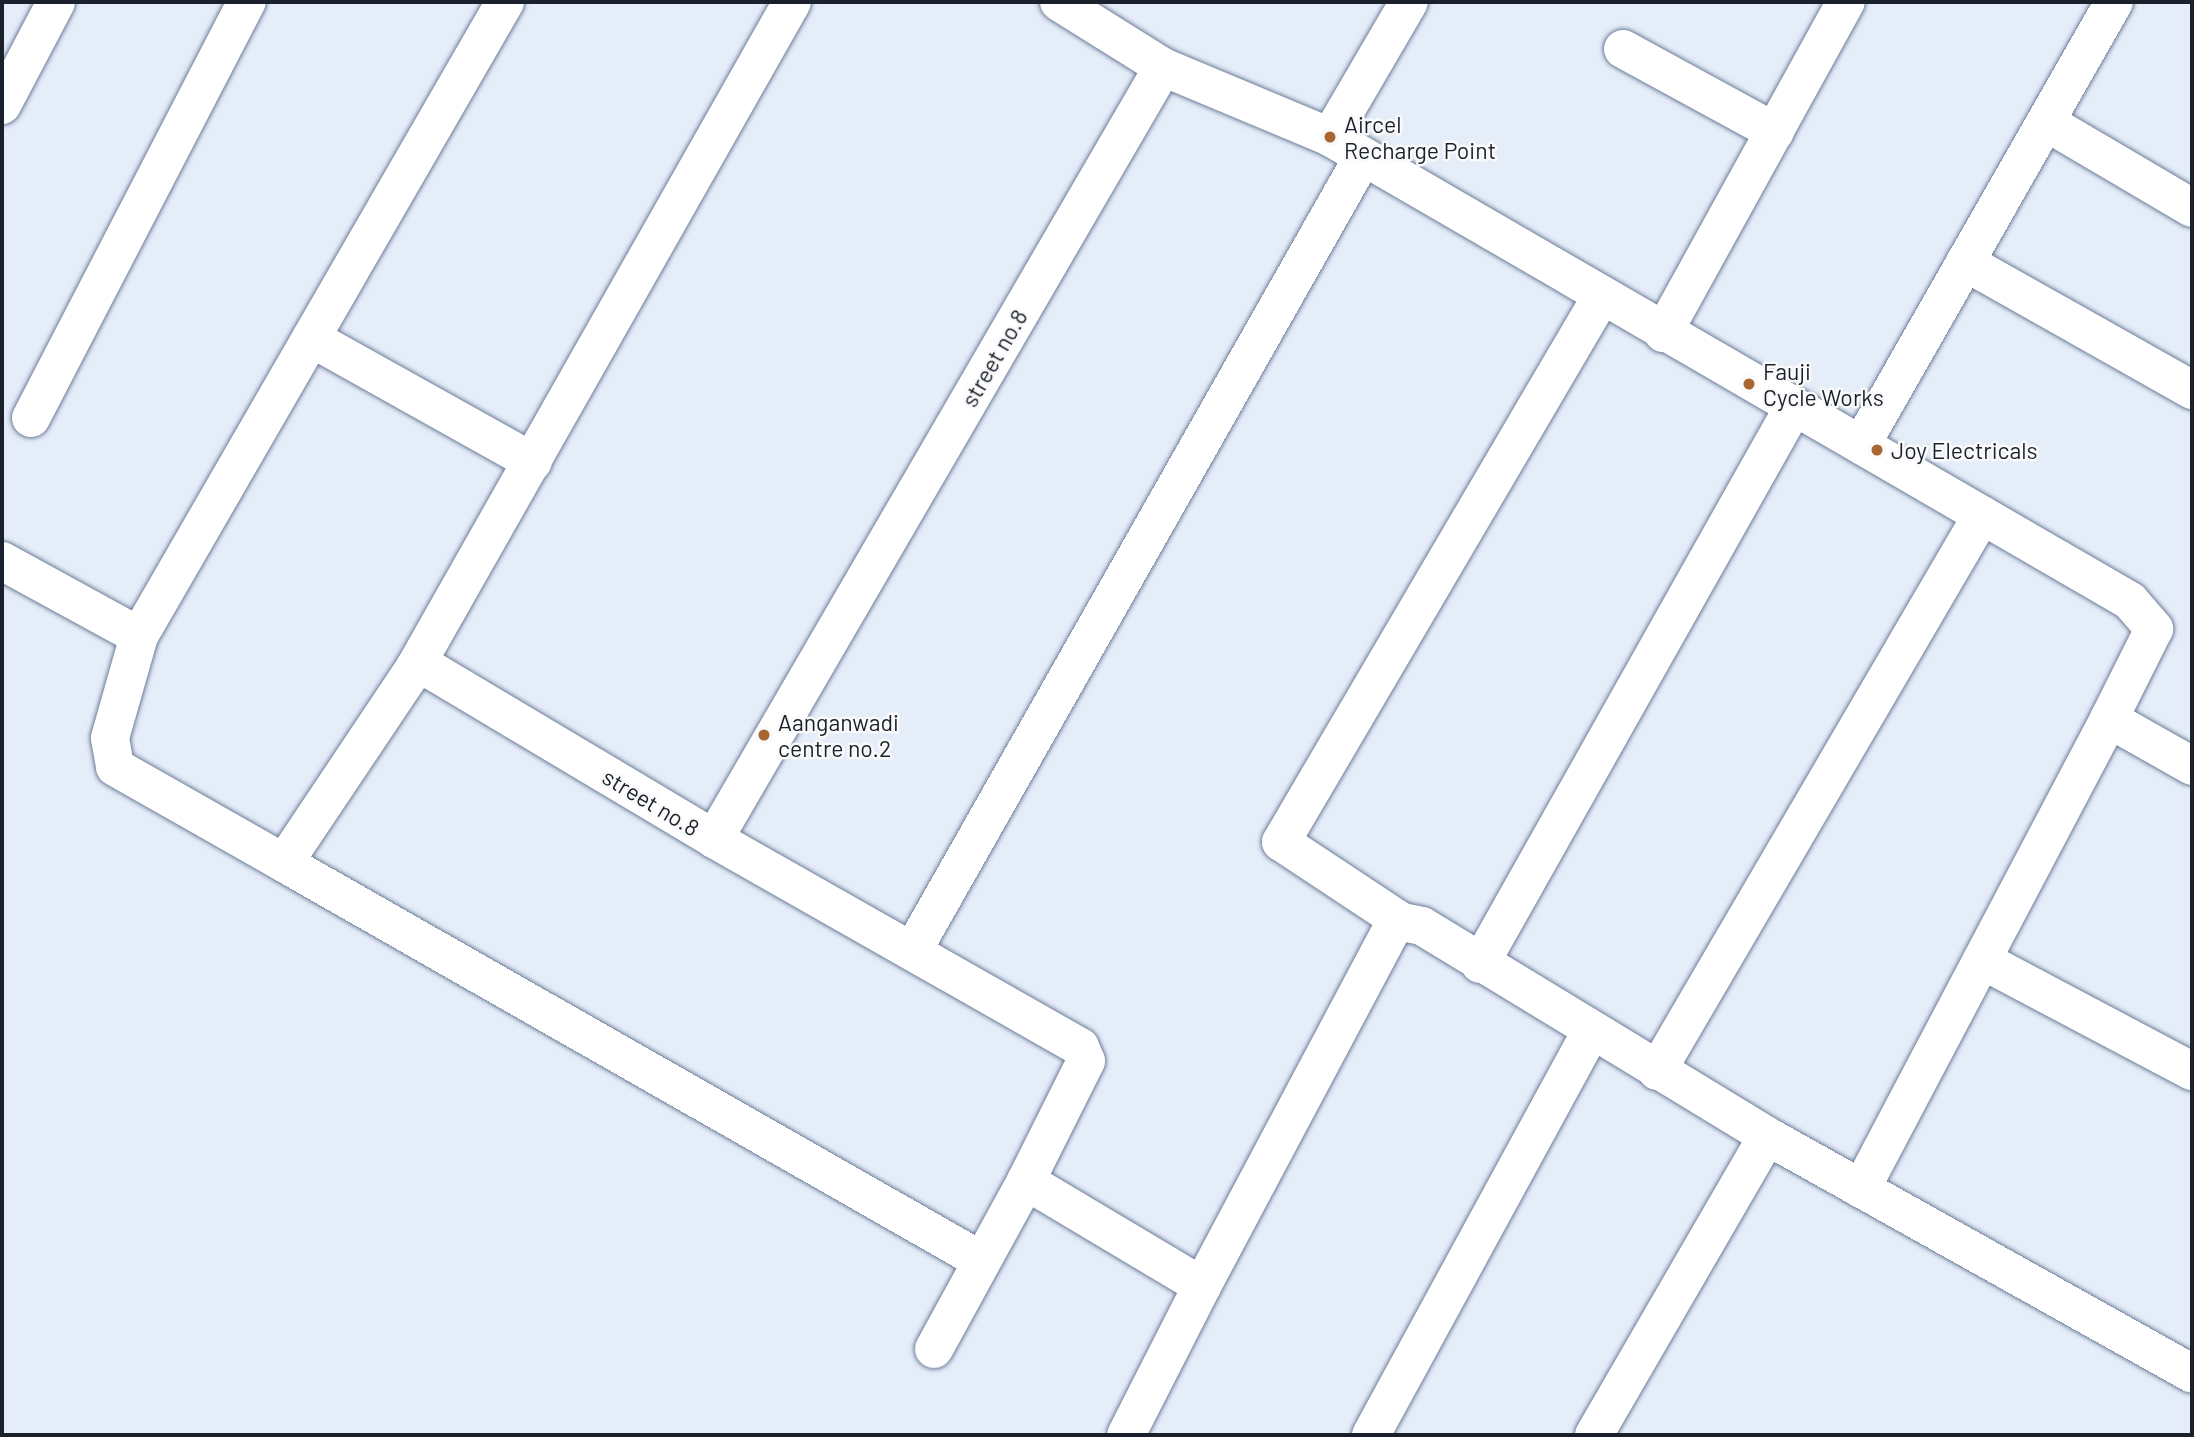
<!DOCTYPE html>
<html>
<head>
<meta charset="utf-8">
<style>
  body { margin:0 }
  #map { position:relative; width:2194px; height:1437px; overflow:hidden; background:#e5edf9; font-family:Barlow,sans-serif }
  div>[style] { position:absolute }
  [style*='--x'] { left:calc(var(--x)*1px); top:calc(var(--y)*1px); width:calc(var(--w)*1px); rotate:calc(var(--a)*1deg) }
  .roads { filter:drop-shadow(0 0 2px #6d7d99) drop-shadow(0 0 2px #6d7d99) }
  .minor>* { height:38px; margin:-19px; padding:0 19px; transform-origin:19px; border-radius:19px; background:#fff }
  .dots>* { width:19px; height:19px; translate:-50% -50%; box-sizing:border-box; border:4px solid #fafafa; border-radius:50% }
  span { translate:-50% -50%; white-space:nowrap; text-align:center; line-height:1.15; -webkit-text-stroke:5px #fafafa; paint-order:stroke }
  .poi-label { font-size:23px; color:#1a202c }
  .left { translate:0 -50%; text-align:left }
  .street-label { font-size:23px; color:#1a202c }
  .frame { position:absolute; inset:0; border:4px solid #1a202c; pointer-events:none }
</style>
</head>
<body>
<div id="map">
  <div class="roads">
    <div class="minor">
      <div style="--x:1059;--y:2;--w:123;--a:32"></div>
      <div style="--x:1163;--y:67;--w:181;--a:22.7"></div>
      <div style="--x:1330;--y:137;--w:925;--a:30.11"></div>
      <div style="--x:2130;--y:601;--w:37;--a:49"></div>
      <div style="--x:2154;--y:629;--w:101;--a:116.6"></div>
      <div style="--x:2109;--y:719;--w:95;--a:29.5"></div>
      <div style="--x:1623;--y:49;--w:173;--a:28.6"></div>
      <div style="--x:2;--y:105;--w:116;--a:-62.3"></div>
      <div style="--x:2046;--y:122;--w:169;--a:30.5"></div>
      <div style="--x:1330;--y:137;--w:156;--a:-59.7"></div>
      <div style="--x:1965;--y:262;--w:261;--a:29.4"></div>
      <div style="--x:1601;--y:297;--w:632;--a:120.42"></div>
      <div style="--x:1281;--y:842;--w:145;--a:33.5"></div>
      <div style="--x:1402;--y:922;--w:20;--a:11"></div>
      <div style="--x:1422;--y:926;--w:404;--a:31.3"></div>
      <div style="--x:1767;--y:1136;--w:487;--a:29.2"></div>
      <div style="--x:1663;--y:333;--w:378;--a:-61.1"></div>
      <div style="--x:311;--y:338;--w:254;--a:29.2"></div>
      <div style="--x:31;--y:418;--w:469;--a:-62.6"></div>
      <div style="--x:1861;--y:445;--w:510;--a:-60.27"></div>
      <div style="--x:2;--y:561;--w:156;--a:28.7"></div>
      <div style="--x:139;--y:636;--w:106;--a:105.9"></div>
      <div style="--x:110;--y:738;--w:29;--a:80"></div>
      <div style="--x:115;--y:767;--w:194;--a:29.6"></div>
      <div style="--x:284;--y:863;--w:236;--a:-56.2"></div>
      <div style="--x:415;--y:667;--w:16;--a:11"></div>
      <div style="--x:431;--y:670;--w:330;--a:30.8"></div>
      <div style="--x:714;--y:839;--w:893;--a:-59.82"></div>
      <div style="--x:139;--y:636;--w:732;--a:-60"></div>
      <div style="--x:415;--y:667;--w:764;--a:-60.45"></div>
      <div style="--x:714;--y:839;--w:421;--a:29.6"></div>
      <div style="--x:1080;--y:1047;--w:15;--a:67"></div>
      <div style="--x:1086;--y:1061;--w:134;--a:116.6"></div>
      <div style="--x:1026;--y:1181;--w:205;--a:30.8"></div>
      <div style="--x:1202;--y:1286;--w:167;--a:117"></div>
      <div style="--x:284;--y:863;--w:803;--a:29.69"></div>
      <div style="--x:913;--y:950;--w:912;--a:-60.43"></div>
      <div style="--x:1982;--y:960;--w:238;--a:27.9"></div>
      <div style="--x:1480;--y:964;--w:638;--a:-60.62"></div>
      <div style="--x:1657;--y:1071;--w:644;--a:-59.69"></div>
      <div style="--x:1861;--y:1189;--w:531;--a:-62.18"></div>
      <div style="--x:1202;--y:1286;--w:404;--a:-62"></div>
      <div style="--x:1392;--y:929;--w:12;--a:-35"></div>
      <div style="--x:934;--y:1349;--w:192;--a:-61.3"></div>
      <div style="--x:1371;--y:1435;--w:459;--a:-61.4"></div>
      <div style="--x:1594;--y:1435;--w:345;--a:-59.9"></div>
    </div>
  </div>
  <div class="dots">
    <div style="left:1330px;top:137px;background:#a86632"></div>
    <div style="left:1749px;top:384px;background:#a86632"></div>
    <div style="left:1877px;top:450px;background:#a86632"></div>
    <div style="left:764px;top:735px;background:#a86632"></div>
  </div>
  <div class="poi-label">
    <span class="left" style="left:1344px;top:137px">Aircel<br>Recharge Point</span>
    <span class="left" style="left:1763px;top:384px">Fauji<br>Cycle Works</span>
    <span class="left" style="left:1891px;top:450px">Joy Electricals</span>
    <span class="left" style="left:778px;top:735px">Aanganwadi<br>centre no.2</span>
  </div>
  <div class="street-label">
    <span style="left:994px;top:358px;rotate:-60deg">street no.8</span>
    <span style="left:651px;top:802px;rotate:31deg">street no.8</span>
  </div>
  <div class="frame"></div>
</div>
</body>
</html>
